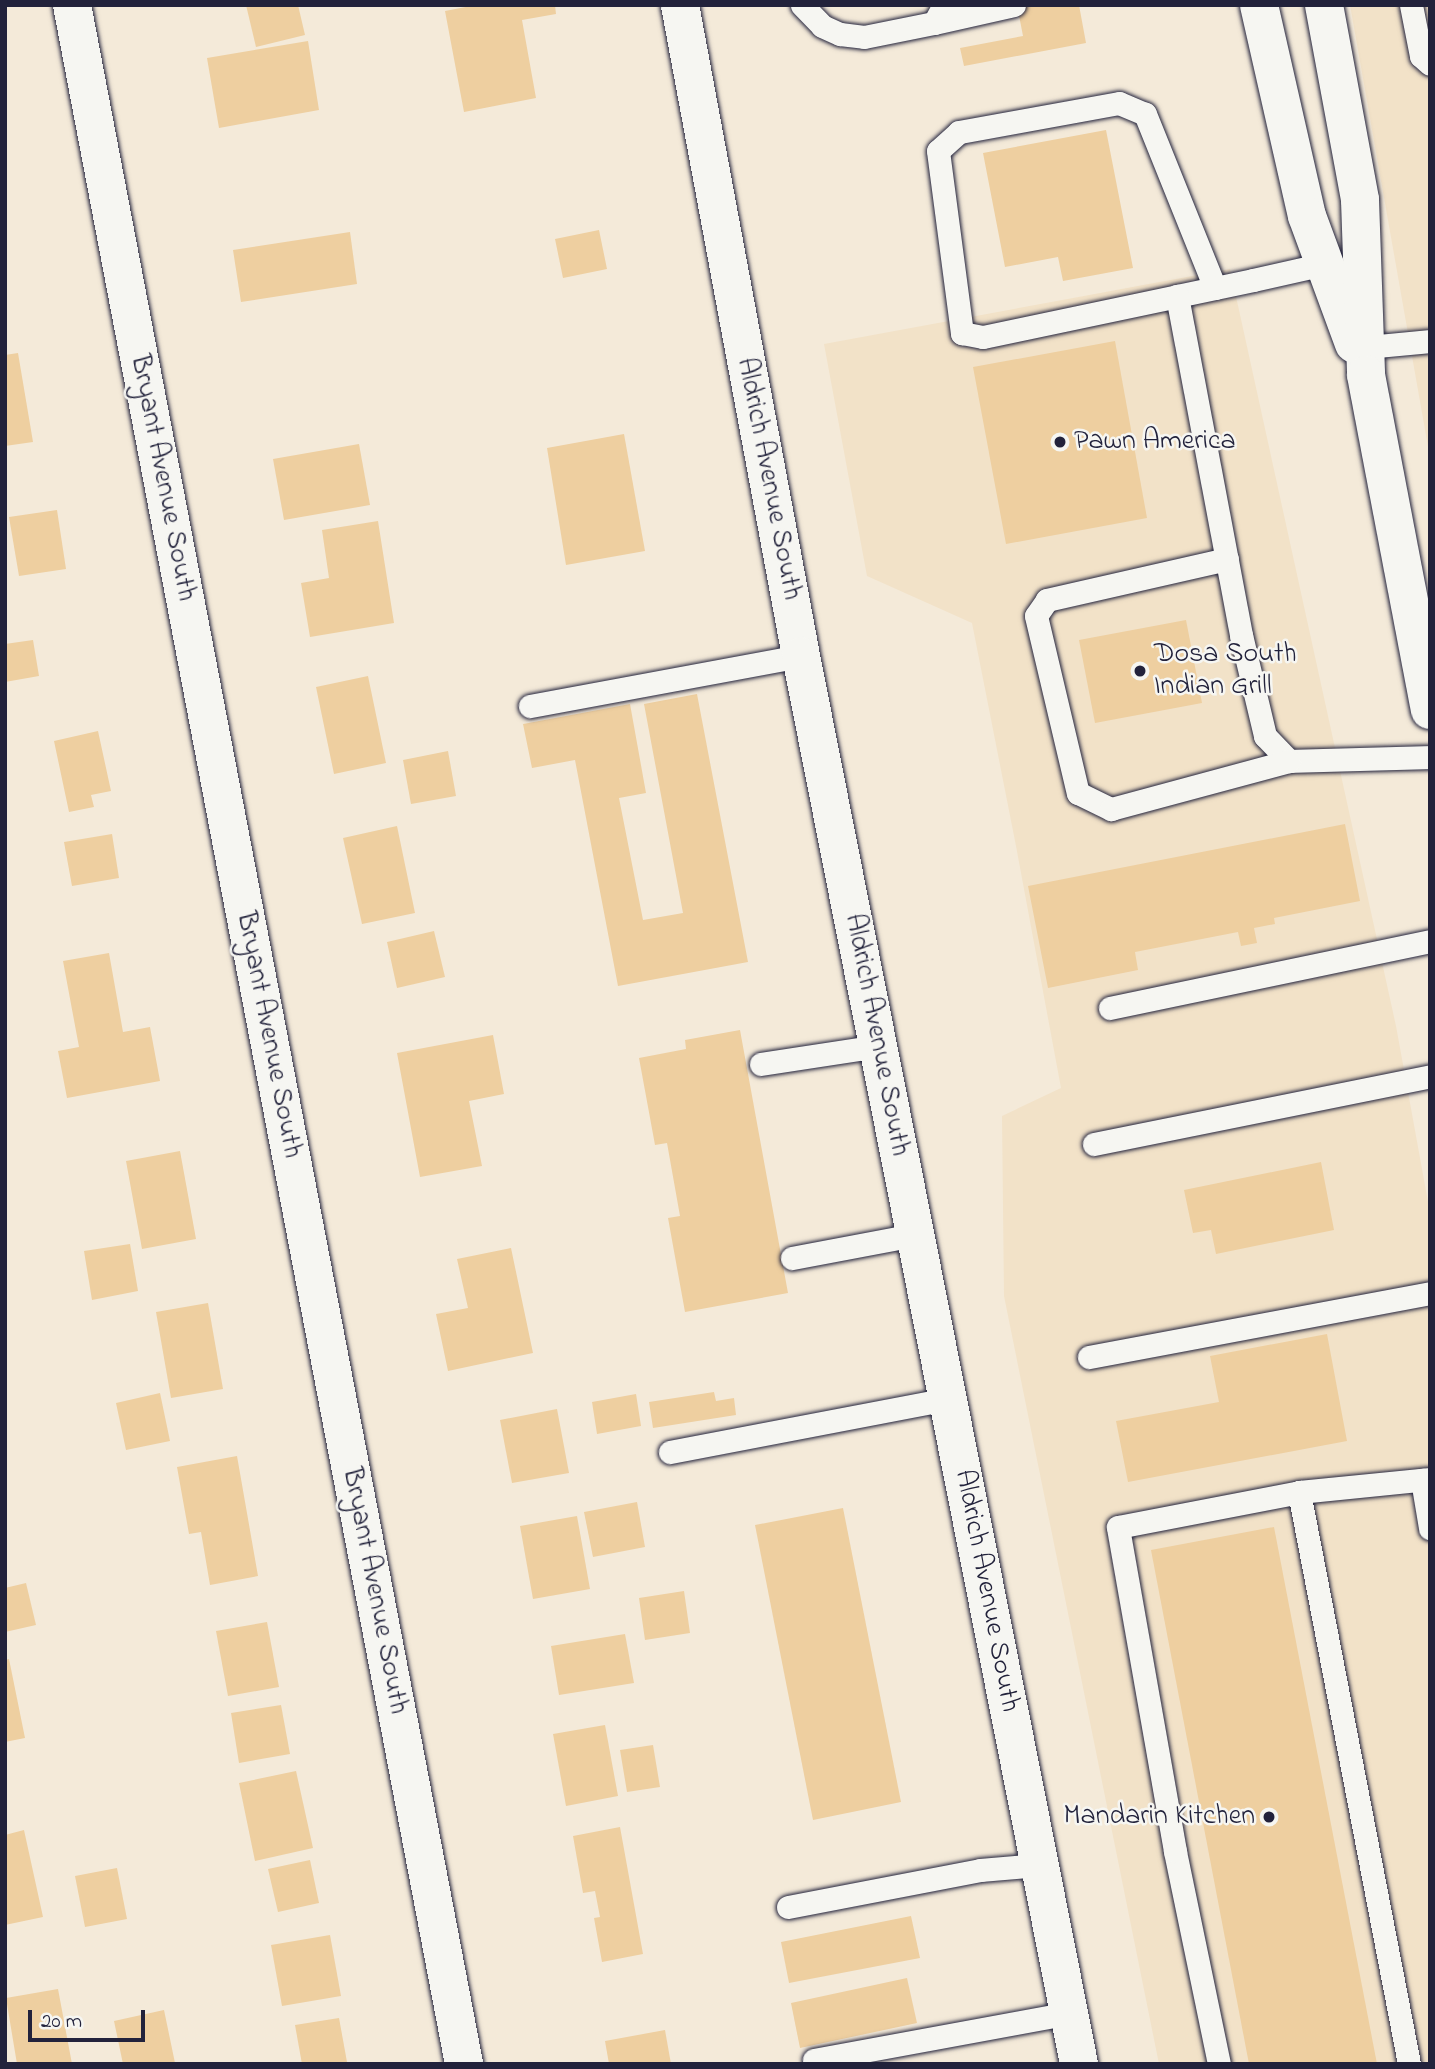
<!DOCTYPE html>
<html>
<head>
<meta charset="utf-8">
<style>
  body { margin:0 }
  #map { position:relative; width:1435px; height:2069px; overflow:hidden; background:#f4ead9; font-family:"Indie Flower",sans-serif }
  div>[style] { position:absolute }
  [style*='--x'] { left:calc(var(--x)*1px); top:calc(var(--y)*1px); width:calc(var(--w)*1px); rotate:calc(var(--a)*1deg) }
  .built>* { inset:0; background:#f2e2c8 }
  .building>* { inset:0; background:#eecfa0 }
  .roads { filter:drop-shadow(0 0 2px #22223b) drop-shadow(0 0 2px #22223b) }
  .service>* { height:23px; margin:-11.5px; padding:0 11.5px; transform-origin:11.5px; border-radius:11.5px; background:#f6f6f2 }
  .minor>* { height:38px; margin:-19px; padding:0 19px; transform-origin:19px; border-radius:19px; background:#f6f6f2 }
  .secondary>* { height:38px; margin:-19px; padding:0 19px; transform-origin:19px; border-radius:19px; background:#f6f6f2 }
  .dots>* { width:19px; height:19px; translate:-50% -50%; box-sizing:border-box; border:4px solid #f6f6f2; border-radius:50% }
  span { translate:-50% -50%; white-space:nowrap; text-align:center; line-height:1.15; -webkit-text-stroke:5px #f6f6f2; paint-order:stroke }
  .poi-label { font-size:28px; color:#22223b }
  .left { translate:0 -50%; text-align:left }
  .right { translate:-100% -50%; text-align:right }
  .street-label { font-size:28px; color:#22223b }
  .frame { position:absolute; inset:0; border:7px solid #22223b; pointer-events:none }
  .scale { position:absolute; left:28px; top:2010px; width:117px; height:32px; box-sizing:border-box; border:4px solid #22223b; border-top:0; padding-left:9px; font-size:21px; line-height:24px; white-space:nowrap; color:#22223b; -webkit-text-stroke:5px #f6f6f2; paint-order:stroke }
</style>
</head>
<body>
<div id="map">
  <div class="built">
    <div style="clip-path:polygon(1350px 5px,1430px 5px,1430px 458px)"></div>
    <div style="clip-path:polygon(1230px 269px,1396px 1026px,1430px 1213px,1430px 2064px,1159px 2064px,1004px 1296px,1002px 1116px,1061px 1088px,1016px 846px,972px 623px,867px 576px,824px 344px)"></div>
  </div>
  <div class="building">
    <div style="clip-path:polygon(246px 5px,298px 5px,305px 35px,256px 47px)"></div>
    <div style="clip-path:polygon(476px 5px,555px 5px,556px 14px,522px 20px,536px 98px,464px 112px,445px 11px)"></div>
    <div style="clip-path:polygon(1017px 5px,1079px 5px,1086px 43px,964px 66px,960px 48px,1023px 36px)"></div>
    <div style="clip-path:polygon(308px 41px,319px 110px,219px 128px,207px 58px)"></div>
    <div style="clip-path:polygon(1106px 130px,1133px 268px,1063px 281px,1058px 257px,1005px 267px,983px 153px)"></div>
    <div style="clip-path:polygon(599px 230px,607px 269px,563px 278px,555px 239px)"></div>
    <div style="clip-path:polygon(350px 232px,357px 284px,241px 302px,233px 250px)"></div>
    <div style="clip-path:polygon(1115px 341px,1147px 518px,1006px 544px,973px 367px)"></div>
    <div style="clip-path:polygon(18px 353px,33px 442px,5px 446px,5px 355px)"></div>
    <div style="clip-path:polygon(624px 434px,645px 551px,566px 565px,547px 448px)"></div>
    <div style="clip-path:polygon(359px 444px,370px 505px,284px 520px,273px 459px)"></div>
    <div style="clip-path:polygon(57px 510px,66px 569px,19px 576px,9px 517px)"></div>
    <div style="clip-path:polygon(378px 521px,394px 623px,310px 637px,301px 583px,329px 578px,322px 530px)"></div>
    <div style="clip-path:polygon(1186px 620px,1202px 703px,1095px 723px,1079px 640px)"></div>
    <div style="clip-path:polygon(33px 640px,39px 676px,5px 682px,5px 644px)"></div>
    <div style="clip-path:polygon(368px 676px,386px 763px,334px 774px,316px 687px)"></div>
    <div style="clip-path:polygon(697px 694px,748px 962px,618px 986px,575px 760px,532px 768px,523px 724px,630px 704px,646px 793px,619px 798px,643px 920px,683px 913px,644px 704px)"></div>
    <div style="clip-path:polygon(98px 731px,111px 791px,91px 795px,94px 807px,69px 812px,54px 741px)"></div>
    <div style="clip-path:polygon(448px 751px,456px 796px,411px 804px,403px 760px)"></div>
    <div style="clip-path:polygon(1345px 824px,1360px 901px,1274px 918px,1275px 924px,1254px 928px,1257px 943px,1241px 946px,1238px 932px,1135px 952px,1138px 970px,1048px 988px,1028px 886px)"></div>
    <div style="clip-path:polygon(397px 826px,415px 913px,362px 924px,343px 838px)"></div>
    <div style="clip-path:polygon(112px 834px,119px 878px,72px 886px,64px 842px)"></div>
    <div style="clip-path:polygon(434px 931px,445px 977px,397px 988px,387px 942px)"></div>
    <div style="clip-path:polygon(109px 953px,123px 1032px,150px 1027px,160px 1081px,67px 1098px,58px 1051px,79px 1047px,63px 961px)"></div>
    <div style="clip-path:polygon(740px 1030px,788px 1293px,685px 1312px,668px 1218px,680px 1216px,667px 1143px,655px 1145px,639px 1058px,686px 1049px,685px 1040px)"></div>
    <div style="clip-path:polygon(493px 1035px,504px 1094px,469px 1101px,482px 1166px,420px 1177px,397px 1053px)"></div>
    <div style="clip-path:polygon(180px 1151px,196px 1239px,142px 1249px,126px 1161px)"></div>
    <div style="clip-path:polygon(1321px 1162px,1334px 1230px,1216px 1254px,1211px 1230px,1193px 1233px,1184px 1190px)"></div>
    <div style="clip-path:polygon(130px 1244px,138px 1291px,92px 1300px,84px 1251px)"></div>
    <div style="clip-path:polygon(511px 1248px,533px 1353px,448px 1371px,436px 1314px,468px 1308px,457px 1259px)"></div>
    <div style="clip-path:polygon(208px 1303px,223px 1389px,171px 1398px,156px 1312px)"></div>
    <div style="clip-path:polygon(1327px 1334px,1347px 1441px,1128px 1482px,1116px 1421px,1219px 1402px,1210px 1356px)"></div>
    <div style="clip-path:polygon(714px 1392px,716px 1401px,734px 1398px,736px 1415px,653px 1428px,649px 1402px)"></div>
    <div style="clip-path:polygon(160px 1393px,170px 1441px,126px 1450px,116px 1403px)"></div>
    <div style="clip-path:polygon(636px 1394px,641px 1426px,597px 1434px,592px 1402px)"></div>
    <div style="clip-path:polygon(557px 1409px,569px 1473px,512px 1483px,500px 1420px)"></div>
    <div style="clip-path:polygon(237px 1456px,258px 1576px,210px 1585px,201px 1532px,189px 1534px,177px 1467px)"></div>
    <div style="clip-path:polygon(637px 1502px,645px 1547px,593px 1557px,584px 1512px)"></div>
    <div style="clip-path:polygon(843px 1508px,901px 1802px,813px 1820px,755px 1525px)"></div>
    <div style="clip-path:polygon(577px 1516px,590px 1589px,533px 1599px,520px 1526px)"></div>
    <div style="clip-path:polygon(1274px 1527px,1377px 2064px,1249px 2064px,1151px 1550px)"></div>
    <div style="clip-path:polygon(26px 1583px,36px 1625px,5px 1632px,5px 1588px)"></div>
    <div style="clip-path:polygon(684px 1591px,690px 1633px,645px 1640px,639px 1598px)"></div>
    <div style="clip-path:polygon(267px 1622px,279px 1687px,228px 1696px,216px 1631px)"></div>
    <div style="clip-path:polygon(625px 1634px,634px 1683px,559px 1695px,551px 1646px)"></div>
    <div style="clip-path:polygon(9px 1659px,25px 1738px,5px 1742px,5px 1660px)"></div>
    <div style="clip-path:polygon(281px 1705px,290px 1754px,239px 1763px,231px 1713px)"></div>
    <div style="clip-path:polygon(605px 1725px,618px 1796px,566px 1806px,553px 1734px)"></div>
    <div style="clip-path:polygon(653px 1745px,660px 1787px,627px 1792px,620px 1750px)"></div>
    <div style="clip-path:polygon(296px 1771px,313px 1848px,255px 1861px,239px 1783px)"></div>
    <div style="clip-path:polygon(620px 1827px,643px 1954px,602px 1962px,594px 1918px,600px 1917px,595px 1891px,583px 1893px,573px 1836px)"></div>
    <div style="clip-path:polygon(24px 1830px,43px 1917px,5px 1925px,5px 1835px)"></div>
    <div style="clip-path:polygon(310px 1860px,319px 1903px,278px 1912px,268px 1869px)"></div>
    <div style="clip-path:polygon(117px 1868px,127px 1919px,85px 1927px,75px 1876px)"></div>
    <div style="clip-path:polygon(911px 1916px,920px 1958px,789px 1983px,781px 1942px)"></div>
    <div style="clip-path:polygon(330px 1935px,341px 1996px,282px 2006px,271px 1945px)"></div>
    <div style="clip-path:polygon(907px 1978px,917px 2023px,800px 2048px,791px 2003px)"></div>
    <div style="clip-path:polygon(58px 1989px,72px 2064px,17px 2064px,6px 1998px)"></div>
    <div style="clip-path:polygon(164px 2010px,175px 2063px,123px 2064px,114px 2021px)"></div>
    <div style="clip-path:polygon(339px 2018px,347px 2062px,302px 2064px,295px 2025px)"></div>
    <div style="clip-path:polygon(665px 2030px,671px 2064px,609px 2064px,605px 2041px)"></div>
  </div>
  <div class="roads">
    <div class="service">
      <div style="--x:802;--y:5;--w:29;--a:46"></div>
      <div style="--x:822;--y:26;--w:20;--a:24"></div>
      <div style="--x:840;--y:34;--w:24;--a:7"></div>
      <div style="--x:864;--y:37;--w:71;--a:-11.3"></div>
      <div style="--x:934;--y:23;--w:21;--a:-61"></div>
      <div style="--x:1411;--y:5;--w:52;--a:78.9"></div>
      <div style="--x:1421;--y:56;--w:12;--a:42"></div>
      <div style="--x:934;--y:23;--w:82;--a:-12.7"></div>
      <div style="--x:1215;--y:288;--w:188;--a:-111.9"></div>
      <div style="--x:1145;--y:114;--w:28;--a:-157"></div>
      <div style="--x:1119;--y:103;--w:163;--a:169.7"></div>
      <div style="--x:959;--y:132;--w:28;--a:138"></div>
      <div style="--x:938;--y:151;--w:184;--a:82.5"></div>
      <div style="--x:962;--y:333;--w:21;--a:11"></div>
      <div style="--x:983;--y:337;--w:198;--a:-11.9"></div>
      <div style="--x:1177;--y:296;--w:78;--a:-11.9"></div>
      <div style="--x:1253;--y:280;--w:73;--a:-12.7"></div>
      <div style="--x:1177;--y:296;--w:345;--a:79.3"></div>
      <div style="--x:1241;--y:635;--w:104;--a:76.6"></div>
      <div style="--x:1265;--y:736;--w:35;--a:46"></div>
      <div style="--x:1289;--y:761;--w:141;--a:-1.6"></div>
      <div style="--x:1356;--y:348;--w:74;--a:-5.4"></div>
      <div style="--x:1227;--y:559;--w:185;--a:167.2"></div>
      <div style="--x:1047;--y:600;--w:19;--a:125"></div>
      <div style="--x:1036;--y:616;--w:182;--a:76.7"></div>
      <div style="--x:1078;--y:793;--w:37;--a:26"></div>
      <div style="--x:1111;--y:809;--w:184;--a:-15.1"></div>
      <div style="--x:530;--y:706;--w:276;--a:-10.5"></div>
      <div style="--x:1110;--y:1008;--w:327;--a:-11.8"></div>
      <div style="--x:761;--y:1064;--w:118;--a:-8.7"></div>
      <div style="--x:1094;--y:1144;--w:343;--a:-11.4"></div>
      <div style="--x:792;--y:1258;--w:124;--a:-10.7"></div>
      <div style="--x:1089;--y:1357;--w:347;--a:-10.6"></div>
      <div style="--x:670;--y:1452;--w:283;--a:-10.8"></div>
      <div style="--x:1422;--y:1480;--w:49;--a:80.5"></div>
      <div style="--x:1299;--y:1492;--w:582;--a:79.11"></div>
      <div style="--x:788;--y:1907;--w:196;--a:-10.9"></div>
      <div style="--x:980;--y:1870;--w:59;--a:-4.8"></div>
      <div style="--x:814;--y:2060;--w:259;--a:-10.4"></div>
      <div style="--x:1219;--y:2064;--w:217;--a:-101.7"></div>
      <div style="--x:1175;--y:1851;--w:329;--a:-100"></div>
      <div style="--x:1118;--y:1527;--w:184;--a:-10.9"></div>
      <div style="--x:1299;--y:1492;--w:132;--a:-5.7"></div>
    </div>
    <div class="minor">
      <div style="--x:72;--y:5;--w:2096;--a:79.22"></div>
      <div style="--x:680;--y:5;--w:662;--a:79.47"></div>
      <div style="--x:801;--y:656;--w:1435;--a:78.83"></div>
    </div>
    <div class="secondary">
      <div style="--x:1259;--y:5;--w:216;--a:77.2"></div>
      <div style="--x:1307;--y:216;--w:136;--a:69.8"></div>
      <div style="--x:1324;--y:5;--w:198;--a:79.5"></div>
      <div style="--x:1360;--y:200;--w:175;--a:88"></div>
      <div style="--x:1366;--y:375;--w:341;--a:79.2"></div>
    </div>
  </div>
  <div class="dots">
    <div style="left:1060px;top:442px;background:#22223b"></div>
    <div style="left:1140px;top:671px;background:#22223b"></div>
    <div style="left:1269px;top:1817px;background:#22223b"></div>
  </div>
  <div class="poi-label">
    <span class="left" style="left:1074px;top:442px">Pawn America</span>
    <span class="left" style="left:1154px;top:671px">Dosa South<br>Indian Grill</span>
    <span class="right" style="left:1255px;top:1817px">Mandarin Kitchen</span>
  </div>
  <div class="street-label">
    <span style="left:162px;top:478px;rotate:79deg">Bryant Avenue South</span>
    <span style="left:768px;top:479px;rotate:79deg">Aldrich Avenue South</span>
    <span style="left:268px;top:1035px;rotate:79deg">Bryant Avenue South</span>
    <span style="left:876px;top:1035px;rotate:79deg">Aldrich Avenue South</span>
    <span style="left:374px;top:1591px;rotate:79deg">Bryant Avenue South</span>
    <span style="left:986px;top:1591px;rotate:79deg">Aldrich Avenue South</span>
  </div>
  <div class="frame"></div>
  <div class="scale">20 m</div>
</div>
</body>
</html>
